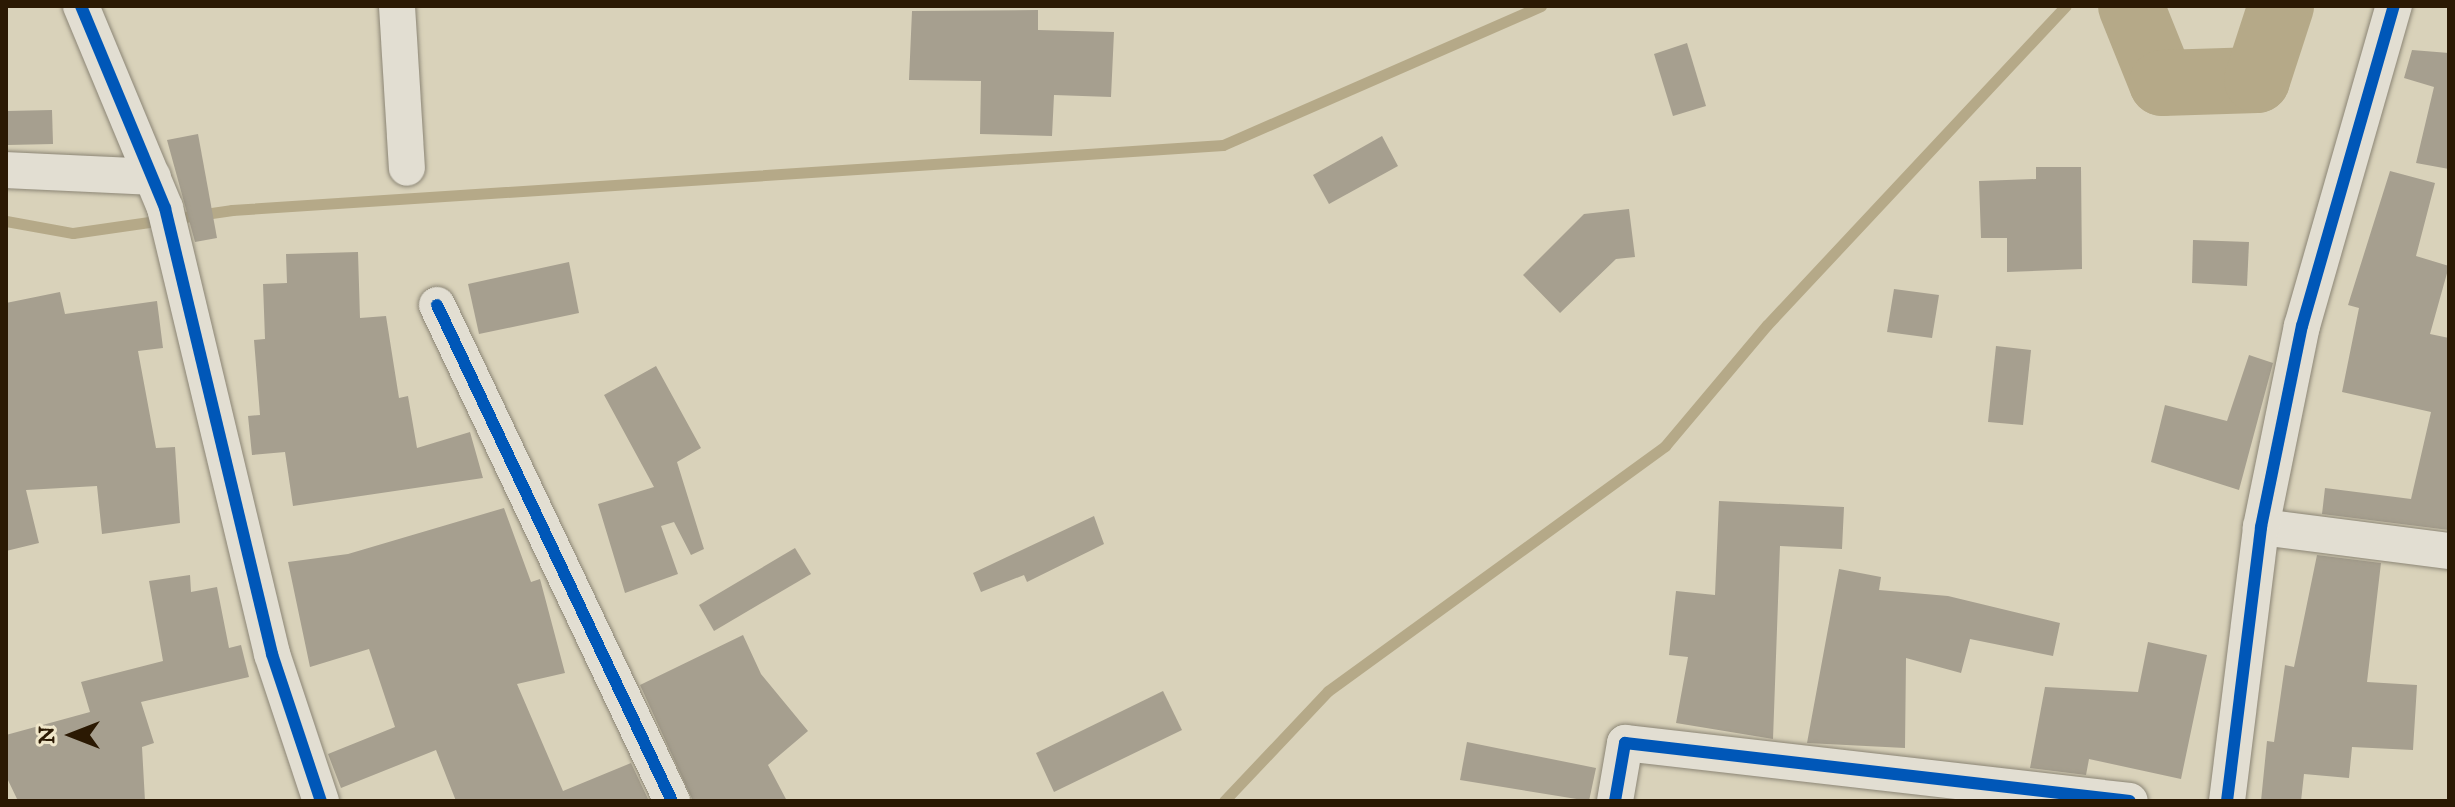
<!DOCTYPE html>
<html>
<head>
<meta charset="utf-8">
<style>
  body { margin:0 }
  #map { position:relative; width:2455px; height:807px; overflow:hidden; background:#d9d2ba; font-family:"IM FELL DW Pica",serif }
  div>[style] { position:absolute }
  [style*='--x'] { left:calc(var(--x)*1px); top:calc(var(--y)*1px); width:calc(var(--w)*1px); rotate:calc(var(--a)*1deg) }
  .stream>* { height:11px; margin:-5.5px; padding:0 5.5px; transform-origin:5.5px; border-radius:5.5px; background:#b5a988 }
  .river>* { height:66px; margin:-33px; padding:0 33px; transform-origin:33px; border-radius:33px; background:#b5a988 }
  .building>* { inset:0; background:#a69f8f }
  .roads { filter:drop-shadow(0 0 2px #8b8575) drop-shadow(0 0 2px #8b8575) }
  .minor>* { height:36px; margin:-18px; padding:0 18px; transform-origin:18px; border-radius:18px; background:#e2ded2 }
  .cycleway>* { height:12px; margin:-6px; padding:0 6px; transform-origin:6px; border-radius:6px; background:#0057b8 }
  span { translate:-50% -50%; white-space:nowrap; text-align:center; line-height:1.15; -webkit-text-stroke:6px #efe6ca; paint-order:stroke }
  .frame { position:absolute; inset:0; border:8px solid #2b1903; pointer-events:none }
  .north { position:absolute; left:32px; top:695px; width:80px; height:80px; -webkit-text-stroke:6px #efe6ca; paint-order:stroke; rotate:270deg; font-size:22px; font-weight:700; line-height:32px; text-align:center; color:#2b1903 }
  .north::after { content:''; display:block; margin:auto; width:28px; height:36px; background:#2b1903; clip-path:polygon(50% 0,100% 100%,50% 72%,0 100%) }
</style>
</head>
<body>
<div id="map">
  <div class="stream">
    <div style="--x:6;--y:221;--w:68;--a:10.2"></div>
    <div style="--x:73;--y:233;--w:161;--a:-8.2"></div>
    <div style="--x:232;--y:210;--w:993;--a:-3.75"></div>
    <div style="--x:1223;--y:145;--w:347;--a:-23.6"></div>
    <div style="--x:1224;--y:801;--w:151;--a:-46.6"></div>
    <div style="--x:1328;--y:691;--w:417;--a:-36"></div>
    <div style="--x:1665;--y:446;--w:158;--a:-49.9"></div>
    <div style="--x:1767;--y:325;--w:437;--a:-46.9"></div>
  </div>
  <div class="river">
    <div style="--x:2131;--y:6;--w:83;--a:68.1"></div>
    <div style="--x:2162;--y:83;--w:95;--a:-1.8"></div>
    <div style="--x:2257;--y:80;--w:78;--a:-72"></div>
  </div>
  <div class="building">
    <div style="clip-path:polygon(1038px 10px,1038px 30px,1114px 32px,1111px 97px,1054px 95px,1052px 136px,980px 134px,981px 81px,909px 80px,912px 11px)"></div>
    <div style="clip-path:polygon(1687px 43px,1706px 106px,1673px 116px,1654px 54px)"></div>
    <div style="clip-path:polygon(2412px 50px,2449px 53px,2449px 169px,2416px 163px,2434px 87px,2404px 78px)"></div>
    <div style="clip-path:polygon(52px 110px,53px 144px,8px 145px,7px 111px)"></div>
    <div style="clip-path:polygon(198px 134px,217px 238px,195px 242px,167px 140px)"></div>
    <div style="clip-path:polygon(1382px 136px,1398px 166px,1329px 204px,1313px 175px)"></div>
    <div style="clip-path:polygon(2036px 167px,2081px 167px,2082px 269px,2007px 272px,2007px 238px,1981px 238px,1979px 181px,2036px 179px)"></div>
    <div style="clip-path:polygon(2390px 171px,2435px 183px,2416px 256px,2449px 266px,2430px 334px,2449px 338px,2449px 530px,2322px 514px,2325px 488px,2411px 499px,2431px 412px,2342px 392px,2359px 308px,2348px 305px)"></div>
    <div style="clip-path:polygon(1629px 209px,1635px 257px,1616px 259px,1560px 313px,1523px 275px,1584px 214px)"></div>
    <div style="clip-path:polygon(2193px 240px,2249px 242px,2247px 286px,2192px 283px)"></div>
    <div style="clip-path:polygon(358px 252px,360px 318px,386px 316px,399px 398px,408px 396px,417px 448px,470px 432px,483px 478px,293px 506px,285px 452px,252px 455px,248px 416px,260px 415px,254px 340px,265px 339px,263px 284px,287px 283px,286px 254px)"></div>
    <div style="clip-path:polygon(569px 262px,579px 313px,479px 334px,468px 284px)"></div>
    <div style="clip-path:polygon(1894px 289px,1939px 295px,1932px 338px,1887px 332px)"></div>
    <div style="clip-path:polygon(60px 292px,65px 314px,157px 301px,163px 348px,138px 351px,156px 448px,175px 447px,180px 523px,102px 534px,97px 486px,26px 490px,39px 543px,6px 551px,6px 303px)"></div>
    <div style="clip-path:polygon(1996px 346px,2031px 350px,2023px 425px,1988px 422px)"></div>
    <div style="clip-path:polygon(2249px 355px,2273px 363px,2239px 490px,2151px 462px,2165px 405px,2227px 421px)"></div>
    <div style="clip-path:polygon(656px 366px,701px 448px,677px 462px,704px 549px,691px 555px,674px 522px,661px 526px,678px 574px,625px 593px,598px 504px,654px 487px,604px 395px)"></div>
    <div style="clip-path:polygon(1719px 501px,1844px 507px,1842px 549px,1780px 546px,1773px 739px,1676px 723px,1688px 657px,1669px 655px,1676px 591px,1715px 595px)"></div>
    <div style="clip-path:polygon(504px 508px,531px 582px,540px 579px,565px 673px,517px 684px,563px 791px,631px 763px,649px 801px,456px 801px,436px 750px,341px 788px,328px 754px,395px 727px,369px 649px,310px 667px,288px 562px,348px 554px)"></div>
    <div style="clip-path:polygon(1094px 516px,1104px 544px,1027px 582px,1024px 575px,981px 592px,973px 573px)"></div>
    <div style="clip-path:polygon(795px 548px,811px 574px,714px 631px,699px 605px)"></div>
    <div style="clip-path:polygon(2317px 555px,2381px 563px,2367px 682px,2417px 685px,2413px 750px,2352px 747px,2349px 778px,2304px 774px,2301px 801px,2261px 801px,2267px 741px,2274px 742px,2285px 665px,2294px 667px)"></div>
    <div style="clip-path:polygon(1839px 569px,1881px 577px,1879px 590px,1948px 596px,2060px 623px,2053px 656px,1970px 639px,1961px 673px,1906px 658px,1905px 748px,1807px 743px)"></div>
    <div style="clip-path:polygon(190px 575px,191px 592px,217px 587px,229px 648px,241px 645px,249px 677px,141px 702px,154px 743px,142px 747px,145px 801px,18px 801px,6px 776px,6px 735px,90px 712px,81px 682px,163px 661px,149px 581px)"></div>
    <div style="clip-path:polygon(743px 635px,761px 674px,808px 731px,768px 765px,787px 801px,693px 801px,640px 685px)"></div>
    <div style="clip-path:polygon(2148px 642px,2207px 655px,2181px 779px,2089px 759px,2086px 775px,2030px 768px,2045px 687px,2138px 692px)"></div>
    <div style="clip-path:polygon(1163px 691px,1182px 730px,1054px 792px,1036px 753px)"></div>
    <div style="clip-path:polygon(1467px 742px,1596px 768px,1589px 801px,1460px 780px)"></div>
  </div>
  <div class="roads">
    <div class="minor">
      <div style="--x:81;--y:6;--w:219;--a:67.4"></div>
      <div style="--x:165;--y:208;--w:459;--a:76.5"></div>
      <div style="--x:272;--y:654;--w:155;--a:71.6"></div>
      <div style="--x:397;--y:6;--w:162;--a:86.5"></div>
      <div style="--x:6;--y:170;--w:147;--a:2.7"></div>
      <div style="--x:437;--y:305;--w:549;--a:64.65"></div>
      <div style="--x:2261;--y:527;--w:190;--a:7.3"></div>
      <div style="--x:1615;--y:801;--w:59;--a:-80.2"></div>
      <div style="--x:1625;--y:743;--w:508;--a:6.55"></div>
      <div style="--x:2227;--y:801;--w:276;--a:-82.9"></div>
      <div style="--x:2261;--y:527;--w:205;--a:-78.5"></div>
      <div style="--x:2302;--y:326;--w:333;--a:-74"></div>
    </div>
  </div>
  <div class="cycleway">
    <div style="--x:81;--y:6;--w:219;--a:67.4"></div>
    <div style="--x:165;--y:208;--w:459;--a:76.5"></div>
    <div style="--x:272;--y:654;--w:155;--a:71.6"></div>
    <div style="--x:437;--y:305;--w:549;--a:64.65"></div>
    <div style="--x:1615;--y:801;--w:59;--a:-80.2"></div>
    <div style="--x:1625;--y:743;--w:508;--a:6.55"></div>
    <div style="--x:2227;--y:801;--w:276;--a:-82.9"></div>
    <div style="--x:2261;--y:527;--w:205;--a:-78.5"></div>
    <div style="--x:2302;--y:326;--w:333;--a:-74"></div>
  </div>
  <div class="frame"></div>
  <div class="north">N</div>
</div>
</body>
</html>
